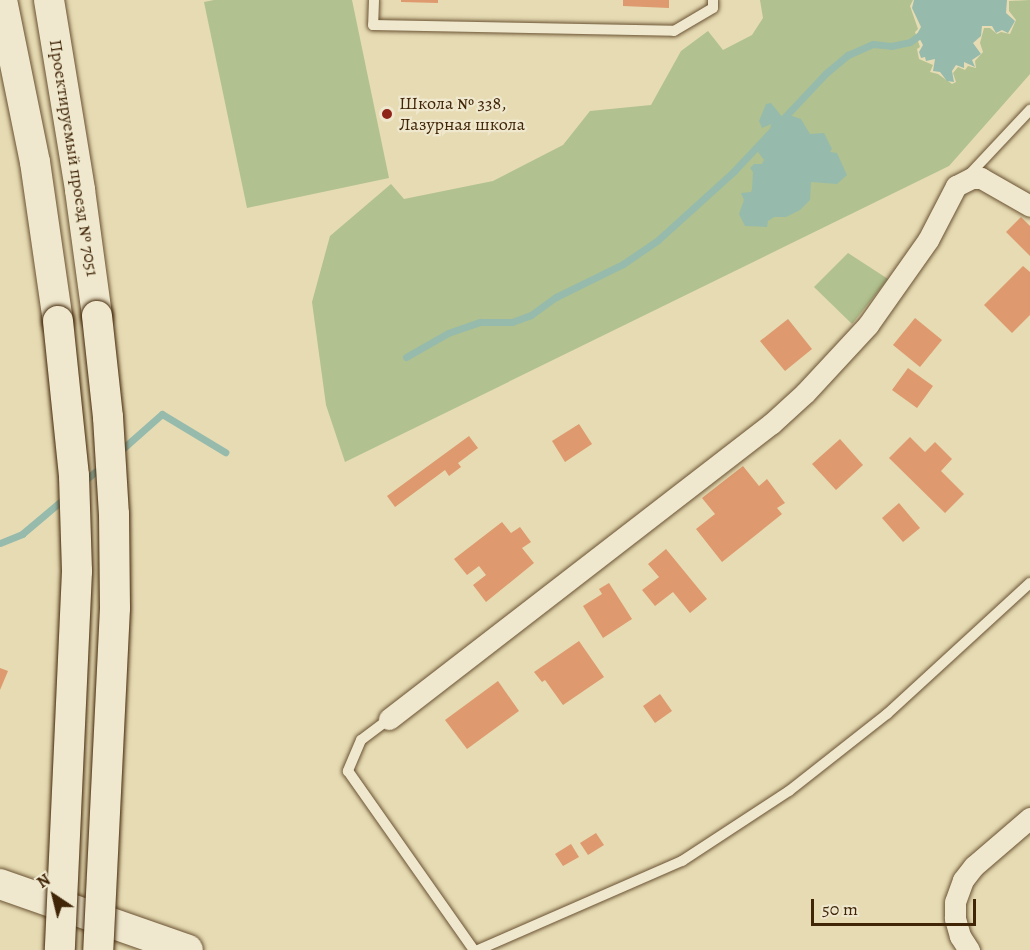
<!DOCTYPE html>
<html>
<head>
<meta charset="utf-8">
<style>
  body { margin:0 }
  #map { position:relative; width:1030px; height:950px; overflow:hidden; background:#e6dbb3; font-family:Alegreya,serif }
  div>[style] { position:absolute }
  [style*='--x'] { left:calc(var(--x)*1px); top:calc(var(--y)*1px); width:calc(var(--w)*1px); rotate:calc(var(--a)*1deg) }
  .green>* { inset:0; background:#b1c18f }
  .water>* { inset:0; background:#96bbac }
  .stream>* { height:7px; margin:-3.5px; padding:0 3.5px; transform-origin:3.5px; border-radius:3.5px; background:#96bbac }
  .building>* { inset:0; background:#de996e }
  .roads { filter:drop-shadow(0 0 2px #6a5232) drop-shadow(0 0 2px #6a5232) }
  .lane>* { height:10px; margin:-5px; padding:0 5px; transform-origin:5px; border-radius:5px; background:#efe8ce }
  .street>* { height:21px; margin:-10.5px; padding:0 10.5px; transform-origin:10.5px; border-radius:10.5px; background:#efe8ce }
  .secondary>* { height:30px; margin:-15px; padding:0 15px; transform-origin:15px; border-radius:15px; background:#efe8ce }
  .bridges { filter:drop-shadow(0 0 2px #412507) drop-shadow(0 0 2px #412507) }
  .secondary-bridge>* { height:30px; margin:-15px; padding:0 15px; transform-origin:15px; border-radius:15px; background:#efe8ce }
  .dots>* { width:16px; height:16px; translate:-50% -50%; box-sizing:border-box; border:3px solid #efe8ce; border-radius:50% }
  span { translate:-50% -50%; white-space:nowrap; text-align:center; line-height:1.15; -webkit-text-stroke:4.5px #efe8ce; paint-order:stroke }
  .poi-label { font-size:18px; color:#412507 }
  .left { translate:0 -50%; text-align:left }
  .street-label { font-size:18px; color:#412507 }
  .north { position:absolute; left:24px; top:866px; width:60px; height:60px; -webkit-text-stroke:4px #efe8ce; paint-order:stroke; rotate:325deg; font-size:16px; font-weight:700; line-height:24px; text-align:center; color:#412507 }
  .north::after { content:''; display:block; margin:auto; width:21px; height:27px; background:#412507; clip-path:polygon(50% 0,100% 100%,50% 72%,0 100%) }
  .scale { position:absolute; left:811px; top:899px; width:165px; height:27px; box-sizing:border-box; border:3px solid #412507; border-top:0; padding-left:8px; font-size:18px; line-height:21px; white-space:nowrap; color:#412507; -webkit-text-stroke:4px #efe8ce; paint-order:stroke }
</style>
</head>
<body>
<div id="map">
  <div class="green">
    <div style="clip-path:polygon(214px 0,352px 0,389px 178px,247px 208px,204px 2px)"></div>
    <div style="clip-path:polygon(760px 0,913px 0,910px 6px,918px 29px,915px 32px,920px 47px,917px 49px,919px 59px,933px 65px,930px 72px,938px 74px,952px 84px,956px 82px,953px 73px,958px 67px,965px 70px,968px 66px,976px 68px,975px 61px,983px 52px,980px 43px,984px 28px,990px 28px,997px 34px,1001px 32px,1010px 34px,1016px 20px,1009px 11px,1009px 1px,1030px 0,1030px 74px,949px 166px,345px 462px,326px 405px,312px 302px,330px 236px,391px 184px,404px 199px,493px 181px,563px 145px,590px 111px,651px 105px,681px 51px,708px 31px,723px 50px,752px 35px,763px 18px)"></div>
    <div style="clip-path:polygon(848px 253px,888px 279px,852px 324px,814px 287px)"></div>
  </div>
  <div class="water">
    <div style="clip-path:polygon(914px 0,1007px 0,1006px 13px,1015px 21px,1008px 33px,1002px 30px,996px 33px,992px 26px,982px 26px,981px 36px,973px 43px,981px 54px,972px 60px,975px 67px,964px 62px,964px 68px,956px 65px,952px 71px,954px 82px,947px 81px,940px 72px,933px 71px,935px 59px,926px 61px,925px 57px,921px 58px,919px 52px,923px 45px,917px 34px,921px 27px,912px 8px)"></div>
    <div style="clip-path:polygon(771px 103px,783px 118px,789px 115px,801px 119px,810px 134px,824px 133px,832px 149px,830px 152px,837px 153px,847px 175px,837px 184px,811px 182px,810px 200px,800px 210px,786px 217px,774px 217px,768px 221px,767px 227px,745px 226px,739px 214px,744px 200px,741px 193px,751px 192px,752px 189px,753px 172px,750px 168px,754px 164px,762px 164px,764px 160px,758px 152px,759px 143px,769px 135px,771px 124px,762px 128px,759px 121px,766px 104px)"></div>
  </div>
  <div class="stream">
    <div style="--x:406;--y:357;--w:48;--a:-29.7"></div>
    <div style="--x:448;--y:333;--w:34;--a:-19"></div>
    <div style="--x:480;--y:322;--w:32;--a:0"></div>
    <div style="--x:512;--y:322;--w:20;--a:-20"></div>
    <div style="--x:531;--y:315;--w:31;--a:-36"></div>
    <div style="--x:556;--y:297;--w:75;--a:-26.2"></div>
    <div style="--x:623;--y:264;--w:42;--a:-34.4"></div>
    <div style="--x:658;--y:240;--w:103;--a:-42.2"></div>
    <div style="--x:734;--y:171;--w:133;--a:-46.8"></div>
    <div style="--x:825;--y:74;--w:30;--a:-40"></div>
    <div style="--x:848;--y:55;--w:27;--a:-24"></div>
    <div style="--x:873;--y:44;--w:18;--a:6"></div>
    <div style="--x:891;--y:46;--w:19;--a:-12"></div>
    <div style="--x:910;--y:42;--w:19;--a:-36"></div>
    <div style="--x:120;--y:451;--w:56;--a:-41.4"></div>
    <div style="--x:162;--y:414;--w:74;--a:31.1"></div>
    <div style="--x:83;--y:482;--w:25;--a:-40"></div>
    <div style="--x:0;--y:543;--w:24;--a:-22"></div>
    <div style="--x:22;--y:534;--w:57;--a:-40.1"></div>
  </div>
  <div class="building">
    <div style="clip-path:polygon(401px 0,438px 0,438px 3px,401px 2px)"></div>
    <div style="clip-path:polygon(623px 0,669px 0,669px 8px,623px 6px)"></div>
    <div style="clip-path:polygon(1021px 217px,1030px 226px,1030px 256px,1006px 232px)"></div>
    <div style="clip-path:polygon(1023px 266px,1030px 272px,1030px 315px,1012px 333px,984px 305px)"></div>
    <div style="clip-path:polygon(915px 318px,942px 340px,920px 367px,893px 345px)"></div>
    <div style="clip-path:polygon(788px 319px,812px 349px,785px 371px,760px 341px)"></div>
    <div style="clip-path:polygon(908px 368px,933px 386px,917px 408px,892px 390px)"></div>
    <div style="clip-path:polygon(579px 424px,592px 444px,565px 462px,552px 441px)"></div>
    <div style="clip-path:polygon(469px 436px,478px 448px,458px 463px,461px 467px,449px 476px,445px 470px,395px 507px,387px 496px)"></div>
    <div style="clip-path:polygon(910px 437px,925px 452px,935px 442px,952px 459px,941px 471px,964px 494px,945px 513px,889px 458px)"></div>
    <div style="clip-path:polygon(840px 439px,863px 465px,836px 490px,812px 464px)"></div>
    <div style="clip-path:polygon(743px 466px,759px 486px,767px 479px,785px 503px,777px 508px,782px 514px,722px 562px,696px 529px,715px 514px,702px 498px)"></div>
    <div style="clip-path:polygon(899px 503px,920px 528px,903px 542px,882px 518px)"></div>
    <div style="clip-path:polygon(502px 522px,511px 533px,520px 527px,531px 542px,522px 548px,534px 563px,486px 602px,473px 585px,486px 575px,479px 566px,467px 575px,454px 559px)"></div>
    <div style="clip-path:polygon(666px 549px,707px 599px,690px 613px,673px 592px,655px 606px,642px 590px,659px 577px,648px 564px)"></div>
    <div style="clip-path:polygon(609px 583px,632px 619px,603px 638px,583px 606px,602px 594px,599px 589px)"></div>
    <div style="clip-path:polygon(579px 641px,604px 677px,563px 705px,545px 680px,542px 682px,534px 672px)"></div>
    <div style="clip-path:polygon(0 668px,8px 671px,0 690px)"></div>
    <div style="clip-path:polygon(498px 681px,519px 711px,467px 749px,445px 720px)"></div>
    <div style="clip-path:polygon(660px 694px,672px 711px,655px 723px,643px 706px)"></div>
    <div style="clip-path:polygon(596px 833px,604px 845px,588px 855px,580px 843px)"></div>
    <div style="clip-path:polygon(571px 844px,579px 857px,563px 866px,555px 854px)"></div>
  </div>
  <div class="roads">
    <div class="lane">
      <div style="--x:374;--y:0;--w:25;--a:92"></div>
      <div style="--x:373;--y:25;--w:301;--a:1.1"></div>
      <div style="--x:674;--y:31;--w:45;--a:-30.5"></div>
      <div style="--x:713;--y:8;--w:8;--a:-90"></div>
      <div style="--x:968;--y:176;--w:91;--a:-46.8"></div>
      <div style="--x:389;--y:719;--w:35;--a:143"></div>
      <div style="--x:361;--y:740;--w:34;--a:113"></div>
      <div style="--x:348;--y:771;--w:219;--a:54.9"></div>
      <div style="--x:478;--y:950;--w:223;--a:-23.6"></div>
      <div style="--x:682;--y:861;--w:128;--a:-33.2"></div>
      <div style="--x:789;--y:791;--w:125;--a:-38.2"></div>
      <div style="--x:887;--y:714;--w:194;--a:-42.5"></div>
    </div>
    <div class="street">
      <div style="--x:389;--y:719;--w:483;--a:-37.7"></div>
      <div style="--x:771;--y:424;--w:46;--a:-42.4"></div>
      <div style="--x:805;--y:393;--w:93;--a:-47.2"></div>
      <div style="--x:868;--y:325;--w:104;--a:-54.8"></div>
      <div style="--x:928;--y:240;--w:61;--a:-62.6"></div>
      <div style="--x:956;--y:186;--w:18;--a:-27"></div>
      <div style="--x:972;--y:178;--w:9;--a:0"></div>
      <div style="--x:981;--y:178;--w:56;--a:29.7"></div>
      <div style="--x:969;--y:950;--w:17;--a:-123"></div>
      <div style="--x:960;--y:936;--w:19;--a:-106"></div>
      <div style="--x:955;--y:918;--w:16;--a:-90"></div>
      <div style="--x:955;--y:902;--w:23;--a:-70"></div>
      <div style="--x:963;--y:880;--w:18;--a:-52"></div>
      <div style="--x:974;--y:866;--w:74;--a:-40.6"></div>
    </div>
    <div class="secondary">
      <div style="--x:2;--y:0;--w:165;--a:78.5"></div>
      <div style="--x:35;--y:162;--w:161;--a:81.8"></div>
      <div style="--x:49;--y:0;--w:193;--a:80.7"></div>
      <div style="--x:80;--y:190;--w:127;--a:82.3"></div>
      <div style="--x:0;--y:884;--w:199;--a:19.3"></div>
    </div>
  </div>
  <div class="bridges">
    <div class="secondary-bridge">
      <div style="--x:97;--y:316;--w:102;--a:83.8"></div>
      <div style="--x:108;--y:417;--w:97;--a:86.5"></div>
      <div style="--x:114;--y:514;--w:94;--a:89.4"></div>
      <div style="--x:115;--y:608;--w:342;--a:92.8"></div>
      <div style="--x:58;--y:321;--w:156;--a:84.1"></div>
      <div style="--x:74;--y:476;--w:95;--a:88.2"></div>
      <div style="--x:77;--y:571;--w:379;--a:92.6"></div>
    </div>
  </div>
  <div class="dots">
    <div style="left:387px;top:114px;background:#8f2418"></div>
  </div>
  <div class="poi-label">
    <span class="left" style="left:399px;top:114px">Школа № 338,<br>Лазурная школа</span>
  </div>
  <div class="street-label">
    <span style="left:74px;top:158px;rotate:81deg">Проектируемый проезд № 7051</span>
  </div>
  <div class="north">N</div>
  <div class="scale">50 m</div>
</div>
</body>
</html>
